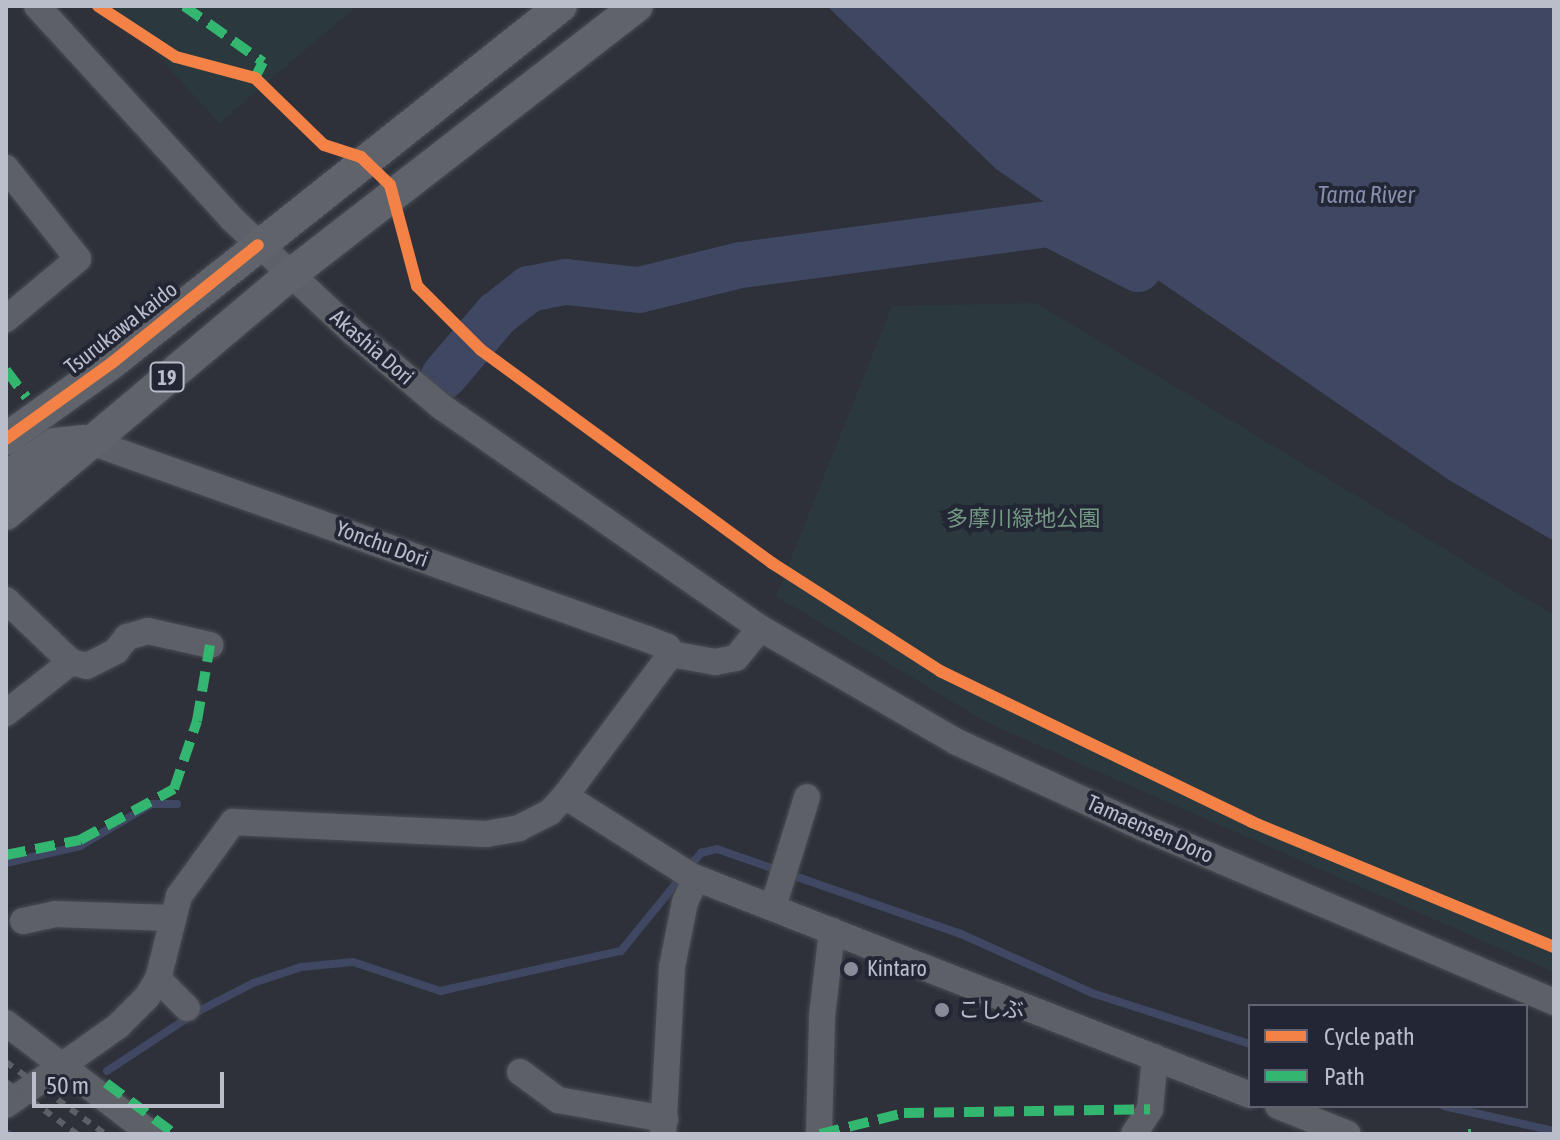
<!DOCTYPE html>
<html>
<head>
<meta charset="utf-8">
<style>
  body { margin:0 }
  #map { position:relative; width:1560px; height:1140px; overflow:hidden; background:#2e313a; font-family:"Asap Condensed","Noto Sans JP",sans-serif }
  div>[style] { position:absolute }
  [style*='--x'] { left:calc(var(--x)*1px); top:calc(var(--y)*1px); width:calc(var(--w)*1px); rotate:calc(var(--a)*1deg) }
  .green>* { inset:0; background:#2b393f }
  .water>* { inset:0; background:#3f4762 }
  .stream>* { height:8px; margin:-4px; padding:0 4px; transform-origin:4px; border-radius:4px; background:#3f4762 }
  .river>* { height:46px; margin:-23px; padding:0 23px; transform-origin:23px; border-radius:23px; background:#3f4762 }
  .roads { filter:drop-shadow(0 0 2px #4a4c53) drop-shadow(0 0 2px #4a4c53) }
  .minor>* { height:26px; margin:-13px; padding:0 13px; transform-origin:13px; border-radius:13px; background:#5e6068 }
  .major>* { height:32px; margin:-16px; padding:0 16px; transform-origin:16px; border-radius:16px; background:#60636a }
  .rail>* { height:6px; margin-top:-3px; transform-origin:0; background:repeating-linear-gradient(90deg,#5d5f66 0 8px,transparent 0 16px) }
  .quiet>* { height:10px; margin-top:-5px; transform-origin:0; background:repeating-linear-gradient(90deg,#33b770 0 20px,transparent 0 30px) }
  .cycleway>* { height:12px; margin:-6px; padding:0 6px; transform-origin:6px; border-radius:6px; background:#f48246 }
  .dots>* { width:22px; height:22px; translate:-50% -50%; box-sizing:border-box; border:4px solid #222635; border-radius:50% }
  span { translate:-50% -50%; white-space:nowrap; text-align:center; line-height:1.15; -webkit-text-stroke:8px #222635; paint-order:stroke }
  .shield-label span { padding:2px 6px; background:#222635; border:2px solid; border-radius:6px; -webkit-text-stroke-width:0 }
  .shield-label { font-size:20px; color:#babdca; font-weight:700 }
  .street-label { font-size:22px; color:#babdca }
  .park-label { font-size:22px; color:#749883 }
  .poi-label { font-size:22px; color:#babdca }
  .left { translate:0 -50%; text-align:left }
  .water-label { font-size:24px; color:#858ead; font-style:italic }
  .frame { position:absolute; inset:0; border:8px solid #babdca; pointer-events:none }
  .legend { position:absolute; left:1248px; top:1004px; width:280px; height:104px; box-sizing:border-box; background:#222635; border:2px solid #5f6271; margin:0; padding:10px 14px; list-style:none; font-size:24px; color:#babdca }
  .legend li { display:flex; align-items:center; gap:16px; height:40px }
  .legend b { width:40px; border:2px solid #5f6271 }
  .scale { position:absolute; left:32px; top:1072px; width:192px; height:36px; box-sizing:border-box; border:4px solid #babdca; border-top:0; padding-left:10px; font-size:24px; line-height:28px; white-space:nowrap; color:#babdca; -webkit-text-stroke:6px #222635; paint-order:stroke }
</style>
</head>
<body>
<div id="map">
  <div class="green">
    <div style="clip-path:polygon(113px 6px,357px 6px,219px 123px)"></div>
    <div style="clip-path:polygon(1036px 303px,1554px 615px,1554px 972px,988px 723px,776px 596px,892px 306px)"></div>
  </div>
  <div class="water">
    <div style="clip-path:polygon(827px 6px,1554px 6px,1554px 541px,1449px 480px,996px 169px)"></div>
  </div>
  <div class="stream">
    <div style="--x:6;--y:863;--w:76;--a:-12.9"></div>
    <div style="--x:80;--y:846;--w:83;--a:-30.3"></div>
    <div style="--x:152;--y:804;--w:25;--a:0"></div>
    <div style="--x:107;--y:1071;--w:105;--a:-33.4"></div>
    <div style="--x:195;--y:1013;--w:65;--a:-27.3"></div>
    <div style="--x:253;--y:983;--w:51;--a:-18.4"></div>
    <div style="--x:301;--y:967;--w:52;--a:-5.5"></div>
    <div style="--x:353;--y:962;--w:92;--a:18.4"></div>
    <div style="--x:440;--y:991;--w:185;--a:-12.5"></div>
    <div style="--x:621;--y:951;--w:127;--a:-50.8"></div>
    <div style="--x:701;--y:853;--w:16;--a:-14"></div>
    <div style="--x:717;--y:849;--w:258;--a:19.2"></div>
    <div style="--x:961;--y:934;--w:144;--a:24.2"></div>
    <div style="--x:1092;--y:993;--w:166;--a:17.9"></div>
    <div style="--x:1444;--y:1106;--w:113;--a:12.8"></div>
    <div style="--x:6;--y:1134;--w:2;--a:0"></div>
  </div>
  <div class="river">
    <div style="--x:444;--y:376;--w:82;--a:-49.5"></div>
    <div style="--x:497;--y:314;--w:41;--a:-38"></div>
    <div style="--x:529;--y:289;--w:38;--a:-11"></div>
    <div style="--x:566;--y:282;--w:73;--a:6.3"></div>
    <div style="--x:639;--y:290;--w:105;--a:-13.8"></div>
    <div style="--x:741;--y:265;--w:312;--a:-7.6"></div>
    <div style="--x:1050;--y:224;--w:99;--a:27.1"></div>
  </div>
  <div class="roads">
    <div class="minor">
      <div style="--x:37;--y:6;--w:289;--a:47.5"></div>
      <div style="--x:232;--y:219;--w:167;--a:43.1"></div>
      <div style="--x:354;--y:333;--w:115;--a:40.1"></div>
      <div style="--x:442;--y:407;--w:387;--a:34.8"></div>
      <div style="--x:760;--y:628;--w:228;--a:30.1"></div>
      <div style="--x:957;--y:742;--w:204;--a:24.7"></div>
      <div style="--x:1142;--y:827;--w:448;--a:23"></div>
      <div style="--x:6;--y:168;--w:116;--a:51.6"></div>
      <div style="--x:78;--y:259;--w:94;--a:140.2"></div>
      <div style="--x:88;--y:441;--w:593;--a:19.5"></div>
      <div style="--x:647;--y:639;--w:22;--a:21"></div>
      <div style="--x:668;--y:647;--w:8;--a:67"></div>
      <div style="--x:6;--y:600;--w:90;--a:43.6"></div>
      <div style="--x:71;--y:662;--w:83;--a:141.9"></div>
      <div style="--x:671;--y:654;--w:45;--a:10.3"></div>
      <div style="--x:715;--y:662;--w:21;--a:-11"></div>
      <div style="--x:736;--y:658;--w:38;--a:-51"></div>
      <div style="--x:71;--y:662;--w:16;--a:14"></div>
      <div style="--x:87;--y:666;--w:33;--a:-27"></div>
      <div style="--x:116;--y:651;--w:18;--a:-52"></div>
      <div style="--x:127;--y:637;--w:22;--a:-16"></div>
      <div style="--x:148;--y:631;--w:64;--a:12.7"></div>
      <div style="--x:565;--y:796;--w:149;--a:32.4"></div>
      <div style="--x:691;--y:876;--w:600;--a:21.39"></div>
      <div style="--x:773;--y:907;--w:115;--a:-72.8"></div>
      <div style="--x:23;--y:921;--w:33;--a:-12"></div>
      <div style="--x:55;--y:914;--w:116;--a:2"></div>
      <div style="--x:158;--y:979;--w:41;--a:45"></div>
      <div style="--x:6;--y:1023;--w:183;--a:37.4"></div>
      <div style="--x:520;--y:1072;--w:47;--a:36.4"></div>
      <div style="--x:558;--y:1100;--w:109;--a:10.1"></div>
      <div style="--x:6;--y:1105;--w:137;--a:-35.2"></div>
      <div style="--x:118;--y:1026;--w:41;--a:-45"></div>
      <div style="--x:147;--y:997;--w:21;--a:-59"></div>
      <div style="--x:158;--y:979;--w:86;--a:-75.8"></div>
      <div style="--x:179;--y:896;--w:92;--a:-53.9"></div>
      <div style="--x:233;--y:822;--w:253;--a:2.7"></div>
      <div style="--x:486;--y:834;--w:34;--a:-10"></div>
      <div style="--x:519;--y:828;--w:35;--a:-27"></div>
      <div style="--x:550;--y:812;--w:22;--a:-47"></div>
      <div style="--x:565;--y:796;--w:177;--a:-53.3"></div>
      <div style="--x:1278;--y:1106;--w:75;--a:21.8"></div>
      <div style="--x:663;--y:1134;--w:167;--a:-86.9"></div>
      <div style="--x:672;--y:967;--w:66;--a:-78.7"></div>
      <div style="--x:685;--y:902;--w:26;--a:-65"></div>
      <div style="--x:819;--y:1134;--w:118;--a:-88.5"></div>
      <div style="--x:822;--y:1016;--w:86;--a:-83.3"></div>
      <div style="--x:1134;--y:1134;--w:30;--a:-57"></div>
      <div style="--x:1150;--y:1109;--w:52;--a:-84.5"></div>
    </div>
    <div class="major">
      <div style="--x:6;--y:439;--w:132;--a:-35.7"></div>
      <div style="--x:113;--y:362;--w:572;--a:-38.47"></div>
      <div style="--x:6;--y:477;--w:59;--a:-34"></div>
      <div style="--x:55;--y:444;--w:29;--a:-6"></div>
      <div style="--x:6;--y:514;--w:371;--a:-40.1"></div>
      <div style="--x:290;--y:275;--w:439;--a:-37.8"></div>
    </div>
  </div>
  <div class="rail">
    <div style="--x:6;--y:1062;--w:122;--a:36"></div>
    <div style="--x:6;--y:1082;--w:88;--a:36.2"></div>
  </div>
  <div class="quiet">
    <div style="--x:184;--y:6;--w:97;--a:35.3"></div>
    <div style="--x:263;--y:62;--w:18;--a:117"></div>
    <div style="--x:6;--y:370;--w:34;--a:53"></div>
    <div style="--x:6;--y:855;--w:76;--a:-11.5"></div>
    <div style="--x:80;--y:840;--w:107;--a:-28.5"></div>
    <div style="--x:174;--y:789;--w:72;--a:-71.3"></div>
    <div style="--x:197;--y:721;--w:77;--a:-80.3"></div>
    <div style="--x:106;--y:1083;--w:86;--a:36.5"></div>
    <div style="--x:820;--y:1134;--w:87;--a:-14"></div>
    <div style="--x:904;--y:1113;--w:246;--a:-0.9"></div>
    <div style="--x:1468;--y:1134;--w:3;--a:0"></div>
  </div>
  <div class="cycleway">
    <div style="--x:98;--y:6;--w:93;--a:33.2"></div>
    <div style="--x:176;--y:57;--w:82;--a:14.9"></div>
    <div style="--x:255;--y:78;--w:96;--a:44.2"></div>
    <div style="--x:324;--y:145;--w:39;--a:18"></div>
    <div style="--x:361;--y:157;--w:40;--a:44"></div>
    <div style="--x:390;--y:185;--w:105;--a:75"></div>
    <div style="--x:417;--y:286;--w:91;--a:45"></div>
    <div style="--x:481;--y:350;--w:361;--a:36.2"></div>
    <div style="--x:772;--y:563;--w:200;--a:32.7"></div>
    <div style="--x:940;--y:671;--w:347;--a:25.8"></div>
    <div style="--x:1252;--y:822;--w:327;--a:22.5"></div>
    <div style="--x:6;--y:439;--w:132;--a:-35.7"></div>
    <div style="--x:113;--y:362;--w:186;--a:-38.9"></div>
  </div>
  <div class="dots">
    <div style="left:851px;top:969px;background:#898c98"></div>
    <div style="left:942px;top:1010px;background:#898c98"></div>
  </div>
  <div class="shield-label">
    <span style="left:167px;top:377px">19</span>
  </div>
  <div class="street-label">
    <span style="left:121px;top:328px;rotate:-38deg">Tsurukawa kaido</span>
    <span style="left:372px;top:347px;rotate:41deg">Akashia Dori</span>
    <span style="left:382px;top:544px;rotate:20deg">Yonchu Dori</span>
    <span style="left:1150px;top:829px;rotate:24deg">Tamaensen Doro</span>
  </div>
  <div class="park-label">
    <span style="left:1023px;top:519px">多摩川緑地公園</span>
  </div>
  <div class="poi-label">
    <span class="left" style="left:867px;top:969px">Kintaro</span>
    <span class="left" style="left:958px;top:1010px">こしぶ</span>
  </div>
  <div class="water-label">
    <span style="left:1366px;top:195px">Tama River</span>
  </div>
  <div class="frame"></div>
  <ul class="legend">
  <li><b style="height:10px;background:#f48246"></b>Cycle path</li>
  <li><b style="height:10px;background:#33b770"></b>Path</li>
  </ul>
  <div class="scale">50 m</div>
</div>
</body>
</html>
